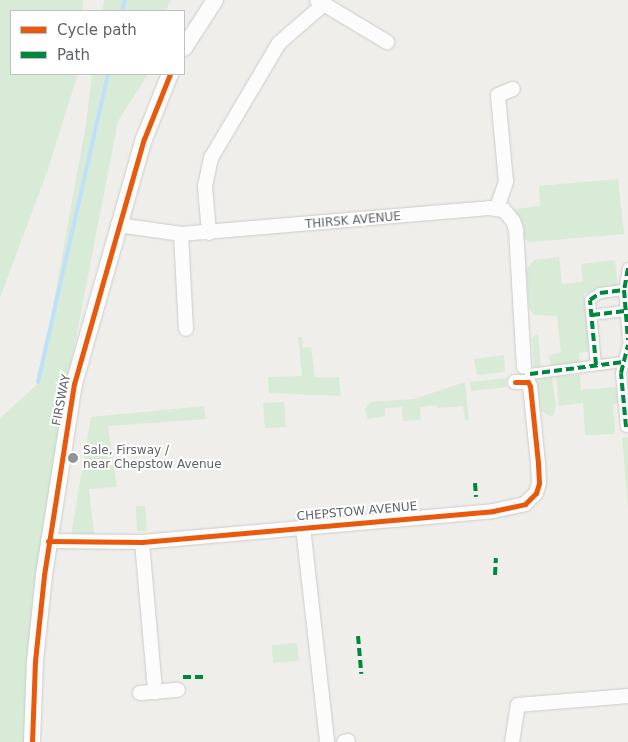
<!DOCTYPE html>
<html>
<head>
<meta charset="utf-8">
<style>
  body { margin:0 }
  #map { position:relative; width:628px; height:742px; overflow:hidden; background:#efeeea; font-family:"DejaVu Sans",sans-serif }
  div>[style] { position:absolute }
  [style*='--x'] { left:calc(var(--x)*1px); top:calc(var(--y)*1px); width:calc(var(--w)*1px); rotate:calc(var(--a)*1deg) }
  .green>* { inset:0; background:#d8ebd6 }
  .stream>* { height:4px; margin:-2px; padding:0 2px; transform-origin:2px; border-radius:2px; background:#bfe0f9 }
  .roads { filter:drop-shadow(0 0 1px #cbcccc) drop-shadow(0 0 1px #cbcccc) }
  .pedestrian>* { height:10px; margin:-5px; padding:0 5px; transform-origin:5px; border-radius:5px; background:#fdfcfc }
  .minor>* { height:14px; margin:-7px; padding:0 7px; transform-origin:7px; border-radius:7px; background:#fdfcfc }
  .tertiary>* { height:16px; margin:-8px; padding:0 8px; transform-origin:8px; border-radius:8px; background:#fdfcfc }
  .quiet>* { height:4px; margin-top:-2px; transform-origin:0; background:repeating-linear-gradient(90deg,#00873e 0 8px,transparent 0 12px) }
  .cycleway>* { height:5px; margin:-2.5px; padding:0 2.5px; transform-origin:2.5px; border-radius:2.5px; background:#e8590c }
  .dots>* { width:14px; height:14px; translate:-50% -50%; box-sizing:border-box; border:2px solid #fff; border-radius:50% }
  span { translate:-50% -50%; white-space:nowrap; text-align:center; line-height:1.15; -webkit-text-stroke:4px #fff; paint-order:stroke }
  .street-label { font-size:12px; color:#5f6368 }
  .poi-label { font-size:12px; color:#5f6368 }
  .left { translate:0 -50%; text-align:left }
  .legend { position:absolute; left:10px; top:10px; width:175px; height:65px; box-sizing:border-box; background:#fff; border:1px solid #bfc1c3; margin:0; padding:6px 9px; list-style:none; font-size:15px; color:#5f6368 }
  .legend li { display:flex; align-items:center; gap:10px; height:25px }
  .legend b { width:25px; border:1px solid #bfc1c3 }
</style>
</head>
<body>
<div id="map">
  <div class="green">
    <div style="clip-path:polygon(0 0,83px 0,82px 11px,11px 11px,11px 74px,78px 74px,46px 175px,0 298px)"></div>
    <div style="clip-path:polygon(104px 0,171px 0,166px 11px,102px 11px)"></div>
    <div style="clip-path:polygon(92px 74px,148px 74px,118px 121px,67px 385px,26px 742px,0 742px,0 418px,39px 383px,86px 124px)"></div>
    <div style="clip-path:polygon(618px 179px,624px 234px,531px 242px,522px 239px,515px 209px,540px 206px,539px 186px)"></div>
    <div style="clip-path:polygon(559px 257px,562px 284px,583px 282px,581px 264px,615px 260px,618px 289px,584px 293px,590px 351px,579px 353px,580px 365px,551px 368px,549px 355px,561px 353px,557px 316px,534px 315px,529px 308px,526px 270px,534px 260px)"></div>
    <div style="clip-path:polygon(535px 335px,538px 335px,541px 366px,534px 367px,532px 339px)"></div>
    <div style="clip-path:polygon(298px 337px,302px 337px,303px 348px,311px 347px,315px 377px,339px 377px,341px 396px,269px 393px,268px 377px,302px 376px)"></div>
    <div style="clip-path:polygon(504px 355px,505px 372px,477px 375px,474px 359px)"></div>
    <div style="clip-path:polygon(580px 375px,581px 390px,616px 387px,618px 403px,613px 405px,615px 434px,585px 435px,583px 403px,559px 406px,556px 376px)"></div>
    <div style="clip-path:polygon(552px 377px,556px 406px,554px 415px,550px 416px,538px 409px,535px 378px)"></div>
    <div style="clip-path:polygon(506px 378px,507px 387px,471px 391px,470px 382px)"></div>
    <div style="clip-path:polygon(465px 382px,469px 419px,465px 420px,463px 406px,437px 408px,436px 405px,420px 407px,421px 420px,403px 421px,402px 407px,385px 408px,385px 416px,367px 419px,365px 409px,370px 402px,414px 399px)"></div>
    <div style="clip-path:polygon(284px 402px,286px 427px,265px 428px,263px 403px)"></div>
    <div style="clip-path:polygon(204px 406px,206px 419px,108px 426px,117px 487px,89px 489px,95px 541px,71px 535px,91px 417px)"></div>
    <div style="clip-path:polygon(628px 437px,628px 507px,622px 438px)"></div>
    <div style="clip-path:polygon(136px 506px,145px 506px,147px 531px,137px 531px)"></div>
    <div style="clip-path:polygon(297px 643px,299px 661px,273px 663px,272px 645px)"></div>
  </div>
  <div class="stream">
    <div style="--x:122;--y:11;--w:11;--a:-75"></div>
    <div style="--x:38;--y:382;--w:316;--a:-77.2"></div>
  </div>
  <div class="roads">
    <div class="pedestrian">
      <div style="--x:628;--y:268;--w:22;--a:100"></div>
      <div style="--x:624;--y:290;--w:50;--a:85.4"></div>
      <div style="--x:592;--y:315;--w:33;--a:-7"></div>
      <div style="--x:596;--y:365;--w:65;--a:-95.3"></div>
      <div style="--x:590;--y:300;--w:12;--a:-35"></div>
      <div style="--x:600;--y:293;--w:24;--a:-7"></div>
      <div style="--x:530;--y:374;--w:94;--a:-7.4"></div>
      <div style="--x:626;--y:427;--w:54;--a:-95.3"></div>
      <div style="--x:621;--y:373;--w:29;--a:-76"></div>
    </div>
    <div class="minor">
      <div style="--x:317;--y:0;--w:82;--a:31"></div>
      <div style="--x:497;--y:208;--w:28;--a:-71"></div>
      <div style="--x:506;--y:182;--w:87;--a:-95.3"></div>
      <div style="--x:498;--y:95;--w:16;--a:-22"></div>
      <div style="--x:118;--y:225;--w:64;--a:8.1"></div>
      <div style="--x:181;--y:234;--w:309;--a:-4.8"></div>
      <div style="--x:489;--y:208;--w:15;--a:8"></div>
      <div style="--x:504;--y:210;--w:14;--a:51"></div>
      <div style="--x:513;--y:221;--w:9;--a:69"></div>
      <div style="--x:516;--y:229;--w:138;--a:86.7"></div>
      <div style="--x:209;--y:233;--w:47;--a:-94.9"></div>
      <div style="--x:205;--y:186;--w:29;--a:-78"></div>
      <div style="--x:211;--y:158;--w:134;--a:-59.4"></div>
      <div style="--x:279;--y:43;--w:60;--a:-40.9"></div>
      <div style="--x:181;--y:234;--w:95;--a:87"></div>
      <div style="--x:303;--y:527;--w:216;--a:83.6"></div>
      <div style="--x:48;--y:541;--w:94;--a:0.6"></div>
      <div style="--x:142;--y:542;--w:352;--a:-5"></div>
      <div style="--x:493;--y:511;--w:33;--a:-12"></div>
      <div style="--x:525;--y:504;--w:16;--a:-45"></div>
      <div style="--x:536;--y:493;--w:10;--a:-73"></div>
      <div style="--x:539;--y:483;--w:20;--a:-93"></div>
      <div style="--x:538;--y:463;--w:77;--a:-95.9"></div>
      <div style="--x:530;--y:386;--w:4;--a:-117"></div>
      <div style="--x:528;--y:382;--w:13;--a:180"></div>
      <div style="--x:142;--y:542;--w:151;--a:85"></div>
      <div style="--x:140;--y:693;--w:38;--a:-5"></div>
      <div style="--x:344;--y:742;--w:4;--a:-14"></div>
      <div style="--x:512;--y:742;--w:37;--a:-81"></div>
      <div style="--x:518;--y:705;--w:110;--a:-4.7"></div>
    </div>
    <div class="tertiary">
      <div style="--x:184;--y:48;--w:57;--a:-57.1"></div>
      <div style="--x:32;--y:742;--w:81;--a:-87.9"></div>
      <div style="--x:35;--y:661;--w:86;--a:-84"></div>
      <div style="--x:44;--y:575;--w:193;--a:-81.1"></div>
      <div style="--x:74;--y:384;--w:255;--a:-74.1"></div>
      <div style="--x:144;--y:139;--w:70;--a:-68.2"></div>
    </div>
  </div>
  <div class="quiet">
    <div style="--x:628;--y:268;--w:22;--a:100"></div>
    <div style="--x:624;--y:290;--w:50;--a:85.4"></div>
    <div style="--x:592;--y:315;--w:33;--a:-7"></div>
    <div style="--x:596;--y:365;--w:65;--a:-95.3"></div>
    <div style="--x:590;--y:300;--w:12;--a:-35"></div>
    <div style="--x:600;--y:293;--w:24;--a:-7"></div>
    <div style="--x:530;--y:374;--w:94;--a:-7.4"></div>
    <div style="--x:626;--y:427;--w:54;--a:-95.3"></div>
    <div style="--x:621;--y:373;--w:29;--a:-76"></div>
    <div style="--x:475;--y:483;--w:14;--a:86"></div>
    <div style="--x:495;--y:575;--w:17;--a:-87"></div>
    <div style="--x:358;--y:636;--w:38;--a:85"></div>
    <div style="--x:183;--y:677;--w:21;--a:0"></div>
  </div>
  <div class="cycleway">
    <div style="--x:48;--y:541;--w:94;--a:0.6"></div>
    <div style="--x:142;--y:542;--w:352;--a:-5"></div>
    <div style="--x:493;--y:511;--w:33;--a:-12"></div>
    <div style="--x:525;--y:504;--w:16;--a:-45"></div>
    <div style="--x:536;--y:493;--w:10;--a:-73"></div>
    <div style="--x:539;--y:483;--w:20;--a:-93"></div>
    <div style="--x:538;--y:463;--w:77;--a:-95.9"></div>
    <div style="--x:530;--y:386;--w:4;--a:-117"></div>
    <div style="--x:528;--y:382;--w:13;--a:180"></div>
    <div style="--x:32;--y:742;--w:81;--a:-87.9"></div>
    <div style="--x:35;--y:661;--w:86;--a:-84"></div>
    <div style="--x:44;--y:575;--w:193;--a:-81.1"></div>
    <div style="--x:74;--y:384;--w:255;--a:-74.1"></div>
    <div style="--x:144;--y:139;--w:70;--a:-68.2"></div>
  </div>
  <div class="dots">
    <div style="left:73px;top:458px;background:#919496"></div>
  </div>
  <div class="street-label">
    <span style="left:353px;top:221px;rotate:-5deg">THIRSK AVENUE</span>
    <span style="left:62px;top:400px;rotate:-79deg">FIRSWAY</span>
    <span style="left:357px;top:512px;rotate:-5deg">CHEPSTOW AVENUE</span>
  </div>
  <div class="poi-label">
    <span class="left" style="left:83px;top:458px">Sale, Firsway /<br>near Chepstow Avenue</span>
  </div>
  <ul class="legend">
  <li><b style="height:6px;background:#e8590c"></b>Cycle path</li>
  <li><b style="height:6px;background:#00873e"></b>Path</li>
  </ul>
</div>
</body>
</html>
